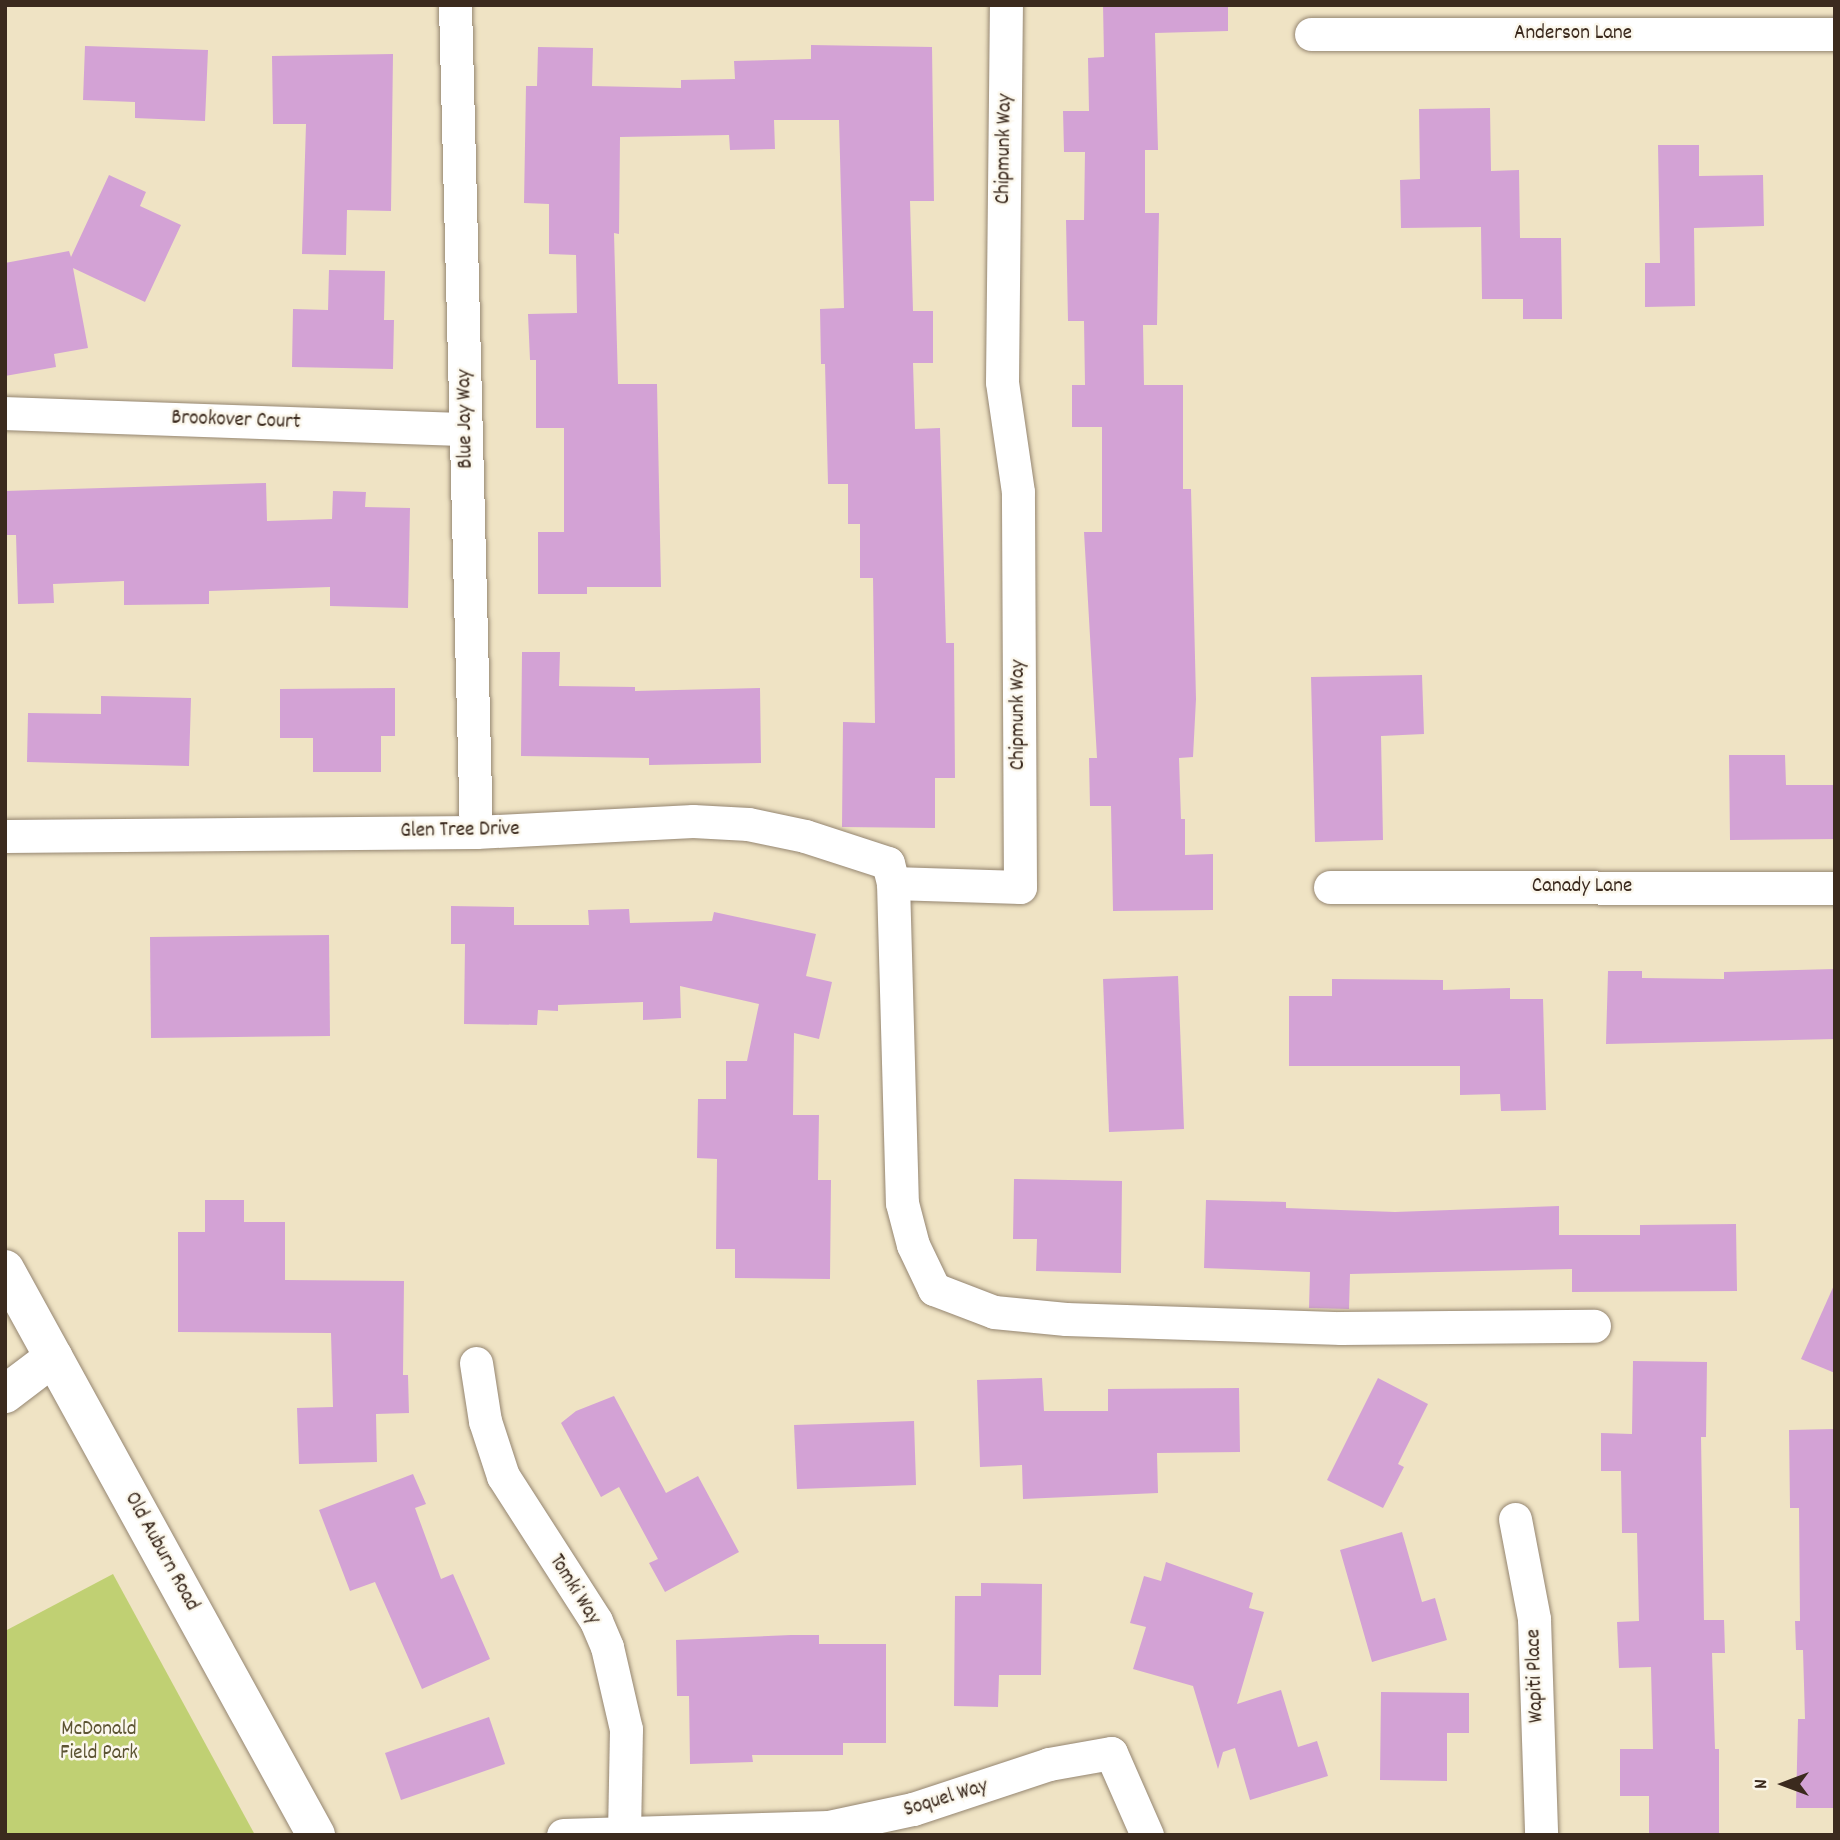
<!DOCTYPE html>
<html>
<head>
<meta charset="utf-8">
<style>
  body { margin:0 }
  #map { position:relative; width:1840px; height:1840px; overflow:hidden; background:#efe3c4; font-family:Dekko,sans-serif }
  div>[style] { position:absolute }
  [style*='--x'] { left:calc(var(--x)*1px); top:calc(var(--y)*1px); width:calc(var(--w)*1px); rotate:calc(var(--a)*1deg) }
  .green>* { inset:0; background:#c0d073 }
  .building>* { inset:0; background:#d3a2d5 }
  .roads { filter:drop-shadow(0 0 2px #958671) drop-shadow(0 0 2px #958671) }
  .minor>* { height:33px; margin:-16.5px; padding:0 16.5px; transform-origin:16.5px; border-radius:16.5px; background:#fff }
  .secondary>* { height:38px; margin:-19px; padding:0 19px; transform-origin:19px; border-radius:19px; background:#fff }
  span { translate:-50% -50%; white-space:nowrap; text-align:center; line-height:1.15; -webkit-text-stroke:5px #fbf7ec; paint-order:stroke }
  .street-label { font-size:21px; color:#3b2a1e }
  .park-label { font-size:21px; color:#5c5433 }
  .frame { position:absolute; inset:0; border:7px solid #3b2a1e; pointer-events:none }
  .north { position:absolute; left:1749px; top:1749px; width:70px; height:70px; -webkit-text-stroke:5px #fbf7ec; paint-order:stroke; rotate:270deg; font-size:19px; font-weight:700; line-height:28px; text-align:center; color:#3b2a1e }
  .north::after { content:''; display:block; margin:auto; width:24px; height:32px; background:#3b2a1e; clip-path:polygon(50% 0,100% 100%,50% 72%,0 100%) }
</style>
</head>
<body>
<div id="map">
  <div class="green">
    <div style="clip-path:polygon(113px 1574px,255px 1835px,5px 1835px,5px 1631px)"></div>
  </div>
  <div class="building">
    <div style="clip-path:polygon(1103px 5px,1228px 5px,1228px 31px,1155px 33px,1158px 150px,1145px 150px,1145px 213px,1159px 213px,1157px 325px,1143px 325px,1144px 385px,1183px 385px,1183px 489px,1191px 489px,1196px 699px,1193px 757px,1179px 758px,1181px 819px,1185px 819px,1185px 855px,1213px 854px,1213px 910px,1113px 911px,1111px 806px,1090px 806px,1089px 758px,1097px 758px,1084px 532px,1102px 532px,1102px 427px,1072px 427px,1072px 385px,1085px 385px,1084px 321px,1068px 321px,1066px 220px,1084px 220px,1085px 152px,1064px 152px,1063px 111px,1089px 111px,1088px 58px,1104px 57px)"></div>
    <div style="clip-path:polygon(811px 45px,932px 47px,934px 201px,910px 201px,913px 311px,933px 311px,933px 363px,913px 363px,915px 429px,940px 428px,946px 643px,954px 643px,955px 778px,935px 778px,935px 828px,842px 827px,843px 722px,875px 723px,873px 578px,860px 578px,860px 524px,848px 524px,848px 484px,828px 484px,825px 364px,821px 364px,820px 309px,844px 308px,839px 120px,774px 120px,775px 149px,730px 150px,729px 135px,620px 137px,619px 234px,614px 233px,618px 384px,657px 384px,661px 587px,587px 587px,587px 594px,538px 594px,538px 532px,564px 532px,564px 428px,536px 428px,536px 360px,530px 360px,528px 314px,577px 313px,576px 255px,549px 254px,549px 204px,524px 203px,526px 86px,537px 86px,538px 47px,593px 48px,592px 86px,681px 88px,681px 80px,735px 79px,734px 61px,811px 59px)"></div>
    <div style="clip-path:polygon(85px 46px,208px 50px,205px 121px,135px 118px,135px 102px,83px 100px)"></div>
    <div style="clip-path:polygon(393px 54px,391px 211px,347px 210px,346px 255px,302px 254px,306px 124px,273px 124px,272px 56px)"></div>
    <div style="clip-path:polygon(1490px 108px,1491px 171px,1519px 170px,1520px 238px,1561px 238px,1562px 319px,1523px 319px,1523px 299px,1482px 299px,1481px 227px,1401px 228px,1400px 180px,1420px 179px,1419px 109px)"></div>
    <div style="clip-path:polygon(1658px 145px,1699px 145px,1699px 176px,1763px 175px,1764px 226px,1694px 228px,1695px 306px,1645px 307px,1645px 263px,1660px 263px)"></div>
    <div style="clip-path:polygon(109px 175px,146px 192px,140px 206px,181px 225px,145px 302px,73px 268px,88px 348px,54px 354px,56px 367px,5px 376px,5px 263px,69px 251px,71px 257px)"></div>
    <div style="clip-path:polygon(329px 270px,385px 271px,384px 320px,394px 320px,393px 369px,292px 367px,293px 309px,328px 310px)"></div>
    <div style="clip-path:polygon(266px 483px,267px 521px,332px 519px,333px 491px,366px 492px,365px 507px,410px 508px,408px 608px,330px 606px,330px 587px,209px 591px,209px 604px,124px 605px,124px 581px,53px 584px,54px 603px,18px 604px,16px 535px,5px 535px,5px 491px)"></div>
    <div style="clip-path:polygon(522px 652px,560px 652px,559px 686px,635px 687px,635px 691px,760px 688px,761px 763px,649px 765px,649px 758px,521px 756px)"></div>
    <div style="clip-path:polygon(1422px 675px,1424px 734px,1381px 736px,1383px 840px,1315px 842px,1311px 677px)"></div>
    <div style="clip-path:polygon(395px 688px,395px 736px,381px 736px,381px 772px,313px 772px,313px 738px,280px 738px,280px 689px)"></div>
    <div style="clip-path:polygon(101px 696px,191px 698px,189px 766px,27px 762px,28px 713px,101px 714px)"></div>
    <div style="clip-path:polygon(1729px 755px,1785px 755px,1786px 785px,1835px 785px,1835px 839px,1730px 840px)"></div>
    <div style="clip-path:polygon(451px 906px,514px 907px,514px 925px,589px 925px,588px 910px,629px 909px,630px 923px,712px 921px,714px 912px,816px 934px,806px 976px,832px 982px,819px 1039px,794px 1033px,793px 1115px,819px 1115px,818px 1180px,831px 1180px,830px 1279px,735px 1278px,735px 1249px,716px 1249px,717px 1159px,697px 1158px,698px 1099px,726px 1099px,726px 1061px,747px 1061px,759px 1004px,680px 986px,681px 1018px,643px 1020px,643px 1002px,558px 1005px,558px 1011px,538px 1010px,537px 1025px,464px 1024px,465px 944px,451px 944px)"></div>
    <div style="clip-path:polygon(329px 935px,330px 1036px,151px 1038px,150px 937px)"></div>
    <div style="clip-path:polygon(1835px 969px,1835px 1039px,1606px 1044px,1608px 971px,1642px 971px,1642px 978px,1724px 979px,1724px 972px)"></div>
    <div style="clip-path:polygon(1178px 976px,1184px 1129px,1109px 1132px,1103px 979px)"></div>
    <div style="clip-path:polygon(1332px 979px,1443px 980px,1443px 990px,1510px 988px,1510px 999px,1543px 999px,1546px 1110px,1501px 1111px,1500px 1094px,1460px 1095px,1460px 1066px,1289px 1066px,1289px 996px,1332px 996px)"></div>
    <div style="clip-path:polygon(1014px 1179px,1122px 1181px,1121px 1273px,1036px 1271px,1037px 1239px,1013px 1239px)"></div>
    <div style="clip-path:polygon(205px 1200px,244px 1200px,244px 1222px,285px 1222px,285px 1280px,404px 1281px,403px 1375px,408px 1375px,409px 1413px,376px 1414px,377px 1462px,299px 1464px,297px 1408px,333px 1407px,331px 1333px,178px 1332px,178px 1232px,205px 1232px)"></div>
    <div style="clip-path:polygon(1206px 1200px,1286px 1202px,1286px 1208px,1395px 1212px,1559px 1206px,1559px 1235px,1640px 1235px,1640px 1225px,1736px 1224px,1737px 1291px,1572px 1292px,1572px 1269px,1350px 1274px,1349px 1309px,1309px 1308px,1310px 1272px,1204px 1268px)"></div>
    <div style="clip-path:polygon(1835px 1283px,1835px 1373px,1801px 1359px)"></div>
    <div style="clip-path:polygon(1633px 1361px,1707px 1362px,1706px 1437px,1701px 1437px,1704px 1620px,1724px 1620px,1725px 1653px,1712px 1653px,1715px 1749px,1719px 1749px,1719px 1835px,1649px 1835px,1649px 1796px,1620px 1796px,1620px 1749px,1653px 1749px,1651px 1667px,1619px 1668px,1617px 1622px,1639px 1621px,1637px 1533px,1622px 1533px,1621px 1471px,1601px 1471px,1601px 1433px,1632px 1434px)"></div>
    <div style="clip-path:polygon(1042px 1378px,1044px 1411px,1108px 1411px,1108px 1389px,1239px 1388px,1240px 1452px,1157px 1453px,1158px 1493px,1023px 1499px,1022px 1465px,980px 1467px,977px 1380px)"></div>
    <div style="clip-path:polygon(1378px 1378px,1428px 1404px,1398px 1464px,1404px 1467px,1383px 1508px,1327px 1480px)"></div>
    <div style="clip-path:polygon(614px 1396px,666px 1493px,698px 1476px,739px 1552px,665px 1592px,649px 1563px,658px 1559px,619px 1487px,601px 1497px,561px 1423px,576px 1411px)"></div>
    <div style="clip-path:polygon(914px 1421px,916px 1485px,797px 1489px,794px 1425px)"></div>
    <div style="clip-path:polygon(1835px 1429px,1835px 1808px,1796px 1808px,1798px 1719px,1805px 1719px,1803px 1650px,1796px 1650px,1795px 1621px,1800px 1621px,1799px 1508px,1790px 1508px,1789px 1430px)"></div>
    <div style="clip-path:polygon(413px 1474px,426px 1504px,415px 1508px,441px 1579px,453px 1574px,490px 1659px,422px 1689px,375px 1582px,350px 1591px,319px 1510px)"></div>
    <div style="clip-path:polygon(1402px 1532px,1422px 1602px,1435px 1598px,1447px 1640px,1372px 1662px,1340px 1550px)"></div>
    <div style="clip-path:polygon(1166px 1562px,1253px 1593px,1249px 1608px,1264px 1612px,1237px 1704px,1281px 1690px,1298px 1747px,1317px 1741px,1328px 1776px,1250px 1800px,1235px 1748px,1223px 1752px,1218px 1769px,1193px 1686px,1133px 1669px,1146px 1627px,1130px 1623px,1144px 1576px,1161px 1581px)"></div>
    <div style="clip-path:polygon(981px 1583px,1042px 1584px,1041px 1675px,999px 1675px,998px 1707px,954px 1706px,955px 1596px,981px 1596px)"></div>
    <div style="clip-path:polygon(791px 1635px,819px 1635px,819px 1644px,886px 1644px,886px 1743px,843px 1743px,843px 1755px,752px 1755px,753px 1762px,690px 1764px,689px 1696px,677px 1696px,676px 1640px)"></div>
    <div style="clip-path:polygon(1381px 1692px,1469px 1693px,1469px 1733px,1447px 1733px,1447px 1781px,1380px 1780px)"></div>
    <div style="clip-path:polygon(489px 1717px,505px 1764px,401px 1800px,385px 1753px)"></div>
  </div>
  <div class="roads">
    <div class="minor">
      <div style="--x:455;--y:5;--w:827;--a:88.55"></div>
      <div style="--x:1311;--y:34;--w:524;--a:0"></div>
      <div style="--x:5;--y:413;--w:461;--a:2"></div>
      <div style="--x:5;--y:836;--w:471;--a:-0.5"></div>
      <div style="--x:476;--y:832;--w:217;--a:-2.9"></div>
      <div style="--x:693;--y:821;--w:55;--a:3.1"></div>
      <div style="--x:748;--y:824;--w:58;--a:11.9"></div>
      <div style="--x:805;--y:836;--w:87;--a:18"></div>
      <div style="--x:888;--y:863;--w:21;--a:76"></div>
      <div style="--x:893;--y:883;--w:320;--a:88.4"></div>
      <div style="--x:902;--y:1203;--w:43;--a:75.3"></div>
      <div style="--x:913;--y:1245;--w:49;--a:64.5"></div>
      <div style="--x:934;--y:1289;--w:64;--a:21"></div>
      <div style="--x:994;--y:1312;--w:72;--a:5.6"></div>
      <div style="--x:1066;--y:1319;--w:275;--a:1.9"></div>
      <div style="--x:1341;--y:1328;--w:253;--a:-0.5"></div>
      <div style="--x:893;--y:883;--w:127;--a:1.8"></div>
      <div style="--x:1020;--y:887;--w:395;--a:-90.3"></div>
      <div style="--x:1018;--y:492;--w:111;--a:-98.3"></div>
      <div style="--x:1002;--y:382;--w:377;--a:-89.4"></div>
      <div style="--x:1330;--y:887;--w:505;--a:0.11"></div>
      <div style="--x:476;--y:1363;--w:59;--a:81.2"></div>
      <div style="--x:485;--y:1421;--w:58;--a:71.9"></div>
      <div style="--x:503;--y:1476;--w:172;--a:57.3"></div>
      <div style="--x:596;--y:1621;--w:28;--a:67"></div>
      <div style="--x:607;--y:1647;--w:84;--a:77"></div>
      <div style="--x:626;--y:1729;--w:102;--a:91.1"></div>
      <div style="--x:1515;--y:1519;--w:102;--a:79.2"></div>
      <div style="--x:1534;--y:1619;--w:216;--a:88.1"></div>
      <div style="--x:563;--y:1835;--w:266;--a:-1.7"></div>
      <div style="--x:829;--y:1827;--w:86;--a:-12.1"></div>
      <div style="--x:913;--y:1809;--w:143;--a:-18.3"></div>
      <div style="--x:1049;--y:1764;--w:63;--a:-10.1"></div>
      <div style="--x:1111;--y:1753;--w:90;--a:66.3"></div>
    </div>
    <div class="secondary">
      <div style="--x:5;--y:1269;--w:646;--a:61.21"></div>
      <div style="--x:5;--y:1394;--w:61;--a:-37.1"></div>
    </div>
  </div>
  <div class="street-label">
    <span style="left:1573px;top:34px">Anderson Lane</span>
    <span style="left:1005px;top:149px;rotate:-89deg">Chipmunk Way</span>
    <span style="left:466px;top:419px;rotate:-91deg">Blue Jay Way</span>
    <span style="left:236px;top:421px;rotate:2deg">Brookover Court</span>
    <span style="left:1019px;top:715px;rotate:-90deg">Chipmunk Way</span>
    <span style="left:460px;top:831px;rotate:-1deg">Glen Tree Drive</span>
    <span style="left:1582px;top:887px">Canady Lane</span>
    <span style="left:161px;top:1552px;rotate:61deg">Old Auburn Road</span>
    <span style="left:574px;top:1590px;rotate:58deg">Tomki Way</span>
    <span style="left:1536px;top:1676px;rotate:-92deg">Wapiti Place</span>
    <span style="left:946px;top:1799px;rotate:-17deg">Soquel Way</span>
  </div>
  <div class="park-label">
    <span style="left:99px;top:1742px">McDonald<br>Field Park</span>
  </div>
  <div class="frame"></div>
  <div class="north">N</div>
</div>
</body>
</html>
